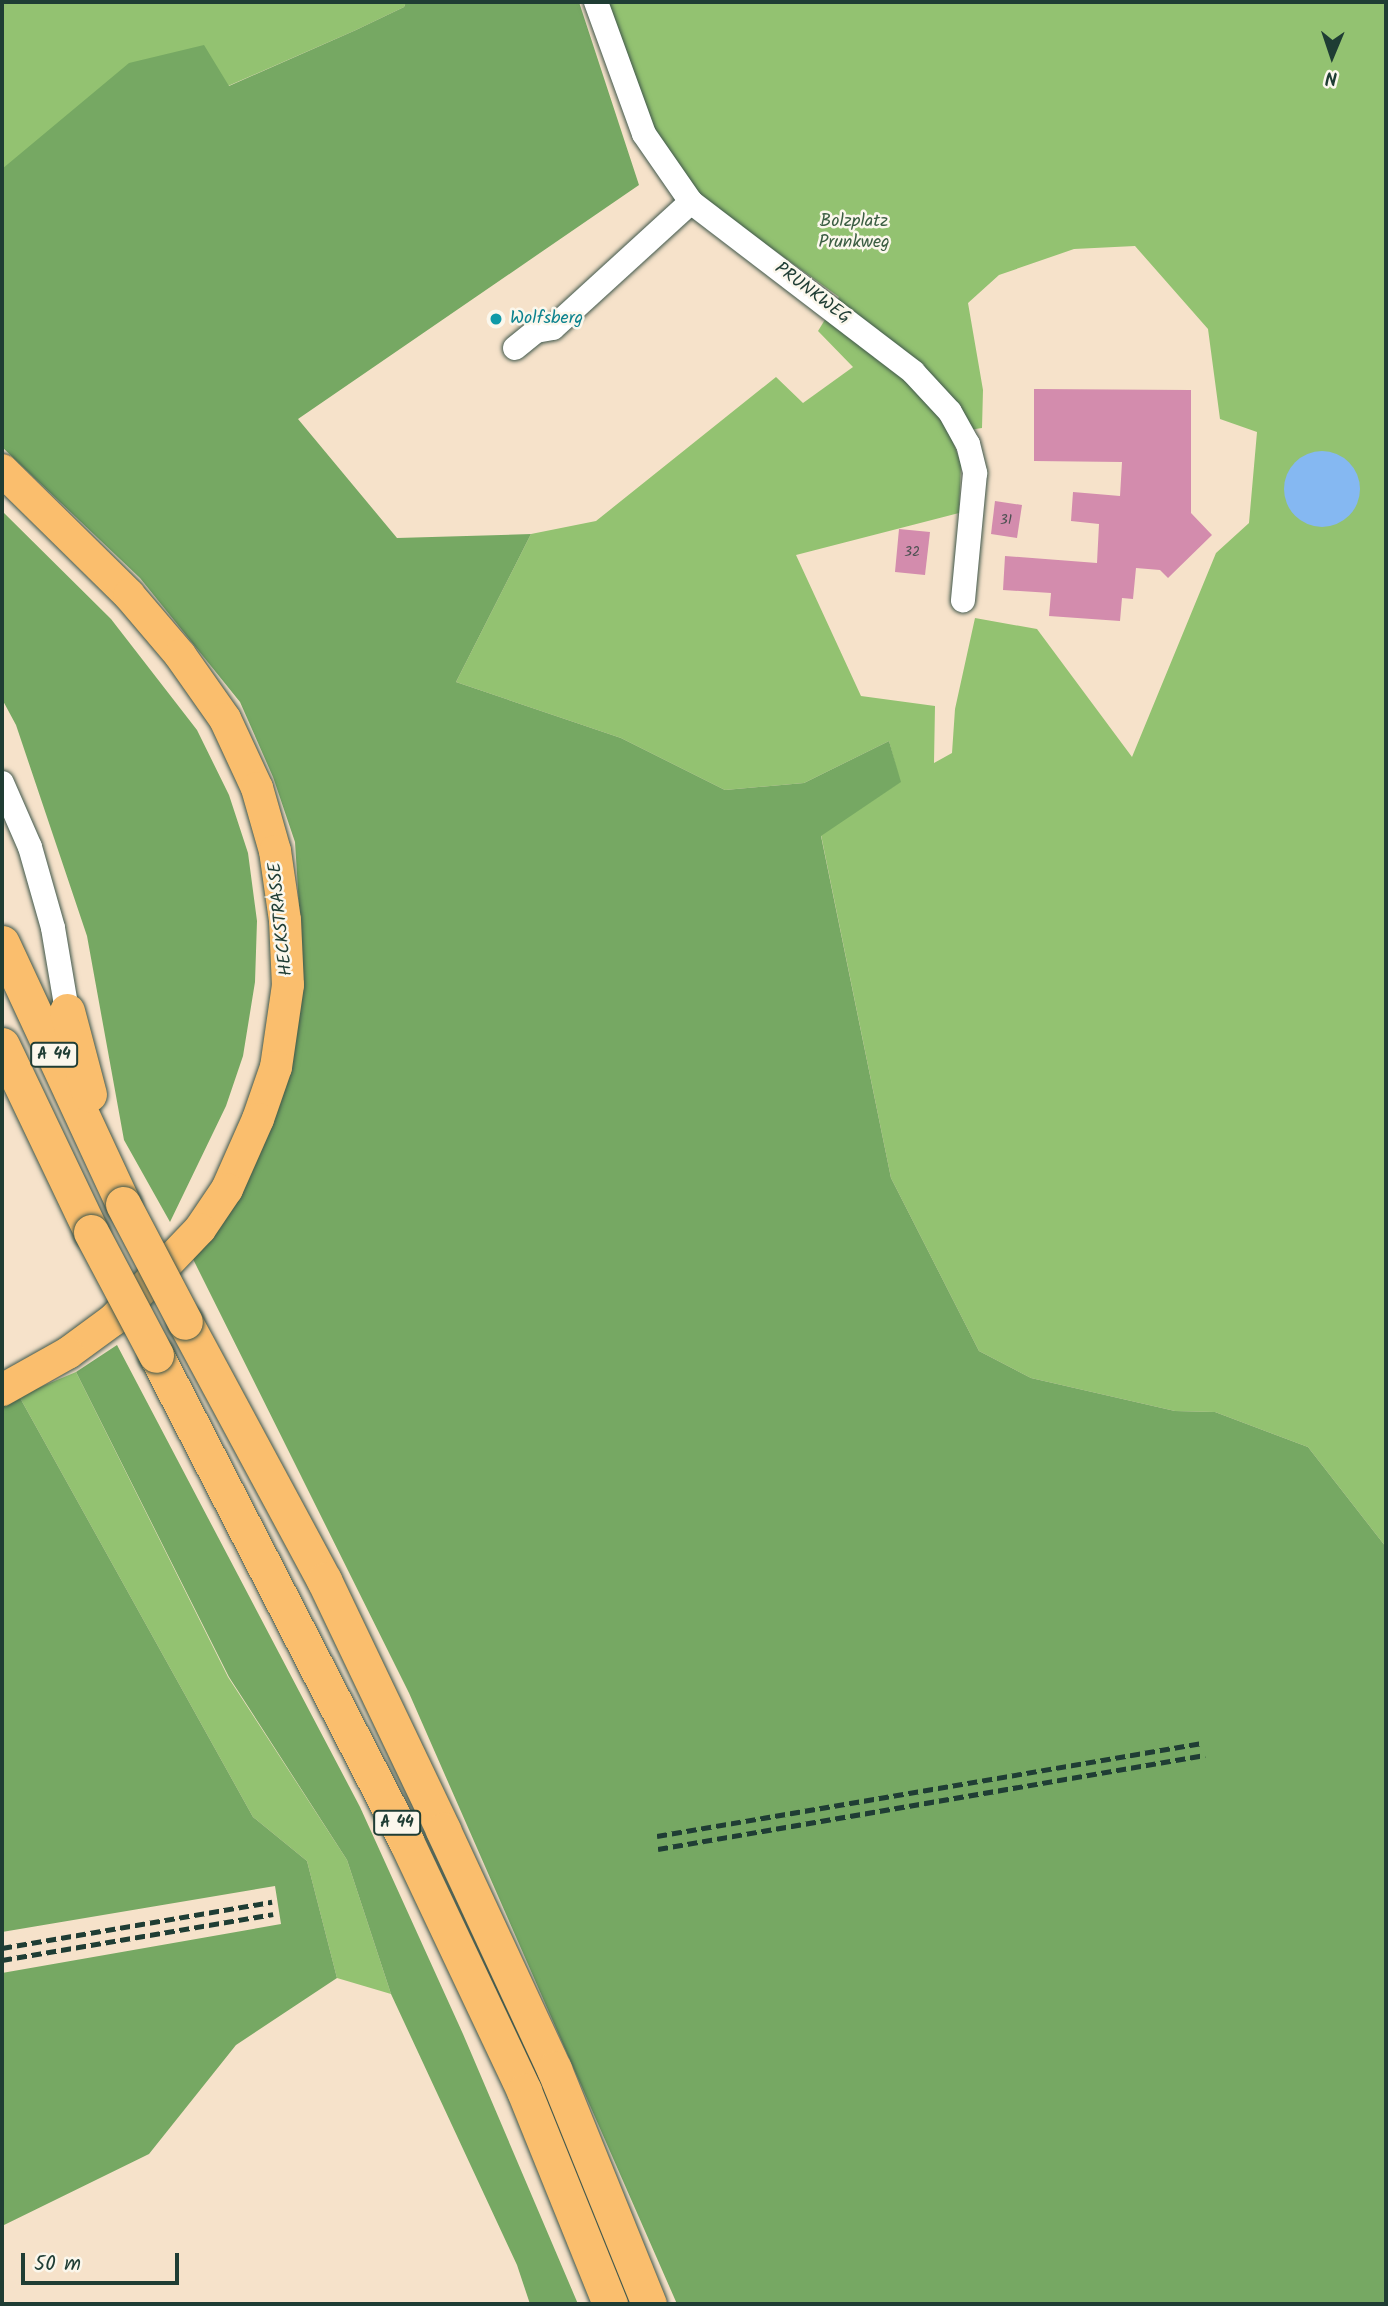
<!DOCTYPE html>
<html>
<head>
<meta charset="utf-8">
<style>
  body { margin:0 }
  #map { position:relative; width:1388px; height:2306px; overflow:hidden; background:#f6e2ca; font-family:Kalam,sans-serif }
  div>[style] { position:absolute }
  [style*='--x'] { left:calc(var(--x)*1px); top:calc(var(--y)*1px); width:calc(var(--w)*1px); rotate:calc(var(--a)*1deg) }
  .green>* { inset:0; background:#93c271 }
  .forest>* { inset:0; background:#76a863 }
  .water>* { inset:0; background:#85b8f2 }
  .round { border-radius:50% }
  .building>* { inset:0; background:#d38cad }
  .roads { filter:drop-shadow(0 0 2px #3f564a) drop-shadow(0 0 2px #3f564a) }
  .minor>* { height:24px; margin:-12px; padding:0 12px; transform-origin:12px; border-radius:12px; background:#fff }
  .major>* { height:32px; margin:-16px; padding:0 16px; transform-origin:16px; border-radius:16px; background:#fabe6d }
  .highway>* { height:35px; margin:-17.5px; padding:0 17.5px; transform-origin:17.5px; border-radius:17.5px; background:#fabe6d }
  .rail>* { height:5px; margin-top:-2.5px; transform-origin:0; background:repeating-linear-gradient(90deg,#1f3d34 0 10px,transparent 0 15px) }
  .bridges { filter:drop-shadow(0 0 2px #3f564a) drop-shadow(0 0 2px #3f564a) }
  .highway-bridge>* { height:35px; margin:-17.5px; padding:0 17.5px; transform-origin:17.5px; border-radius:17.5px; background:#fabe6d }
  .dots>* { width:19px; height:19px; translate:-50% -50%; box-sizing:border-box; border:4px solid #fbf7ec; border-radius:50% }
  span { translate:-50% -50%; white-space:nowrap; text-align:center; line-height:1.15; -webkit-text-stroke:5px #fbf7ec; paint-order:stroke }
  .number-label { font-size:14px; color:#4c5152 }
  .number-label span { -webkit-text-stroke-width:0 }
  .shield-label span { padding:2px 5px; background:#fbf7ec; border:2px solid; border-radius:5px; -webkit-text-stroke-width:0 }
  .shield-label { font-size:16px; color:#1f3d34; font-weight:700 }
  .park-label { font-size:18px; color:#3c5e43 }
  .street-label { font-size:18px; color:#1f3d34 }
  .culture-label { font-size:18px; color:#0d838f }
  .left { translate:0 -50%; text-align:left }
  .frame { position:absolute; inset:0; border:4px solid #1f3d34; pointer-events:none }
  .north { position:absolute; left:1297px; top:21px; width:70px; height:70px; -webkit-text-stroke:5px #fbf7ec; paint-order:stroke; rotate:182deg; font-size:19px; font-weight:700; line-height:28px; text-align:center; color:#1f3d34 }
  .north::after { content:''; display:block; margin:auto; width:24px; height:32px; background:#1f3d34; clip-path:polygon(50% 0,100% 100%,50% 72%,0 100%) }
  .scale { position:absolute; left:21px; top:2253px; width:158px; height:32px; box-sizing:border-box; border:4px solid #1f3d34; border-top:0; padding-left:9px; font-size:21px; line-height:24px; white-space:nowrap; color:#1f3d34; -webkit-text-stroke:5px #fbf7ec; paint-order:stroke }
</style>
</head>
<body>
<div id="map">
  <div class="green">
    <div style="clip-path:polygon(2px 2px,406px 2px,404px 7px,356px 30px,228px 86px,2px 169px)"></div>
    <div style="clip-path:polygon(evenodd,605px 2px,1386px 2px,1386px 1547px,1308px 1447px,1215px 1412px,1175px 1411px,1031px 1378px,979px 1351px,891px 1178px,821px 835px,900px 782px,889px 741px,804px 783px,725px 790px,621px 738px,456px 682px,531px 534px,596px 521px,776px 377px,803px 403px,853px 367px,818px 331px,839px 297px,695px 193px,654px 130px,605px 2px,1135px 246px,1208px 329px,1220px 419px,1257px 432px,1249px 523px,1216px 553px,1132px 757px,1037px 629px,975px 618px,955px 709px,952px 753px,934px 763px,935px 706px,861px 696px,796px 555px,959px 513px,961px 464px,950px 433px,982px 428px,983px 390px,968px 303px,999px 275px,1074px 249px,1135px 246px)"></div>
    <div style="clip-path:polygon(76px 1372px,228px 1677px,347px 1860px,391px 1994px,337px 1978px,307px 1861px,253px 1817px,19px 1396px)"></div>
  </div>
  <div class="forest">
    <div style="clip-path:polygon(406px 2px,579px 2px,639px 185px,298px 419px,397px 538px,531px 534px,456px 682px,621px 738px,725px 790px,804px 783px,889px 741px,901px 782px,821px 836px,891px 1178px,979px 1351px,1031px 1378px,1175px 1411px,1215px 1412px,1308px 1447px,1386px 1547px,1386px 2304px,677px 2304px,409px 1693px,192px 1257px,289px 1067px,304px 984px,295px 842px,273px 777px,240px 702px,140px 578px,2px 447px,2px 169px,129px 63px,204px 45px,229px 86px,356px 30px,404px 7px)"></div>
    <div style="clip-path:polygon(2px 511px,111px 619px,197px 730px,229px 795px,248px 853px,257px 921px,255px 982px,243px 1056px,226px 1106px,170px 1222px,124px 1140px,87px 936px,16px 725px,2px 699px)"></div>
    <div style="clip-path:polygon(117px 1345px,360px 1807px,463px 2034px,578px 2304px,530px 2304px,517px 2265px,391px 1994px,347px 1860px,229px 1677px,76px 1372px)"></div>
    <div style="clip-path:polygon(19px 1396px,253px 1817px,307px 1861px,337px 1978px,236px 2045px,149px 2154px,2px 2226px,2px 1973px,281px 1924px,275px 1886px,2px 1932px,2px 1404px)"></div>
  </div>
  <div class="water">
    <div class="round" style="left:1284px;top:451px;width:76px;height:76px"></div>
  </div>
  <div class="building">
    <div style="clip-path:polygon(1034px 389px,1191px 390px,1191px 513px,1212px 535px,1168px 578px,1160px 570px,1136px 568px,1133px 599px,1122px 598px,1120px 621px,1049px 616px,1051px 593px,1003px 590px,1005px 556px,1097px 563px,1099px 524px,1071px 521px,1073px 492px,1120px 496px,1122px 462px,1034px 461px)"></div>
    <div style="clip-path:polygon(995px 501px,1022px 505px,1017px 538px,991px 534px)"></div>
    <div style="clip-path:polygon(899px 529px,930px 532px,925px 575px,895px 572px)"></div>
  </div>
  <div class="roads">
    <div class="minor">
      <div style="--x:596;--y:2;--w:140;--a:70"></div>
      <div style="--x:644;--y:134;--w:83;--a:55.3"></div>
      <div style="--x:691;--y:202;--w:280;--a:37.4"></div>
      <div style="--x:913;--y:372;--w:54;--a:47.2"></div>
      <div style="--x:950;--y:412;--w:37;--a:61"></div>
      <div style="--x:968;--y:444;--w:30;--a:76"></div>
      <div style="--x:975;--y:473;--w:128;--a:95.4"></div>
      <div style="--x:515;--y:348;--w:27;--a:-39"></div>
      <div style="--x:536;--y:331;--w:17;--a:-10"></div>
      <div style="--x:553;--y:328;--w:187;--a:-42.4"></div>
      <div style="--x:2;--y:783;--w:70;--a:66.4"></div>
      <div style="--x:30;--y:847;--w:84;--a:74.1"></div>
      <div style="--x:53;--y:928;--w:84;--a:80.4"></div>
    </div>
    <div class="major">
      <div style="--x:2;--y:470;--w:178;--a:44.5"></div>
      <div style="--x:129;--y:595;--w:79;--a:49.6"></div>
      <div style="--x:180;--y:655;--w:78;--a:54.9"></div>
      <div style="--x:225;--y:719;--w:76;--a:65.1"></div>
      <div style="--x:257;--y:788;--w:66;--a:74.1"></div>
      <div style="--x:275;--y:851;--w:70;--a:81.8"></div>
      <div style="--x:285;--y:920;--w:65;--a:87.4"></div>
      <div style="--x:288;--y:985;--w:83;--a:98.3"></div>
      <div style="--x:276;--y:1067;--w:55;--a:109.1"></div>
      <div style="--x:258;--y:1119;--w:77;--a:113.9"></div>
      <div style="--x:227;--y:1189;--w:48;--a:124"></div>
      <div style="--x:200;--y:1229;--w:126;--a:133.7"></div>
      <div style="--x:113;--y:1320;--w:56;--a:143.7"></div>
      <div style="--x:68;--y:1353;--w:76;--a:150.7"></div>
    </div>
    <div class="highway">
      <div style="--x:2;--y:943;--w:288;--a:65.1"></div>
      <div style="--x:67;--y:1011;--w:86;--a:75.2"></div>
      <div style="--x:2;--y:1045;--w:207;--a:64.5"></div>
      <div style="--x:185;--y:1322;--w:293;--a:61.7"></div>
      <div style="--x:324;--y:1580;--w:277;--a:64.5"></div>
      <div style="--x:443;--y:1830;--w:264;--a:65.1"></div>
      <div style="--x:554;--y:2069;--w:253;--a:68"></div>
      <div style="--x:156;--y:1355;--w:547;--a:62.78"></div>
      <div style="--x:406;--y:1841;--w:276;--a:64.7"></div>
      <div style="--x:524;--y:2091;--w:230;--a:68"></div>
    </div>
  </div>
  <div class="rail">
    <div style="--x:657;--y:1836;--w:553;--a:-9.68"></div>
    <div style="--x:658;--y:1849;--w:555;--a:-9.75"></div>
    <div style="--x:2;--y:1948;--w:274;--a:-9.7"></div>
    <div style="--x:2;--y:1960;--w:275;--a:-9.6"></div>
  </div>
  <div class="bridges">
    <div class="highway-bridge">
      <div style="--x:123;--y:1204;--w:133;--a:62.3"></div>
      <div style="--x:91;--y:1232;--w:139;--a:62.1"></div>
    </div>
  </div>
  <div class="dots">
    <div style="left:496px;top:319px;background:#0f9aa8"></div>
  </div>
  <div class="number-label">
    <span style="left:1006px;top:520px">31</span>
    <span style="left:912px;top:552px">32</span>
  </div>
  <div class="shield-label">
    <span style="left:54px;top:1055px">A 44</span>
    <span style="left:397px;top:1823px">A 44</span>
  </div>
  <div class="park-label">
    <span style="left:854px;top:233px">Bolzplatz<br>Prunkweg</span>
  </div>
  <div class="street-label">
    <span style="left:812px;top:294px;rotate:37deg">PRUNKWEG</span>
    <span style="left:282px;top:919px;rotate:-96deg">HECKSTRASSE</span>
  </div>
  <div class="culture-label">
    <span class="left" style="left:510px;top:319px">Wolfsberg</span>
  </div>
  <div class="frame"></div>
  <div class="north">N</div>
  <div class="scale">50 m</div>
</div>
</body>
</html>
